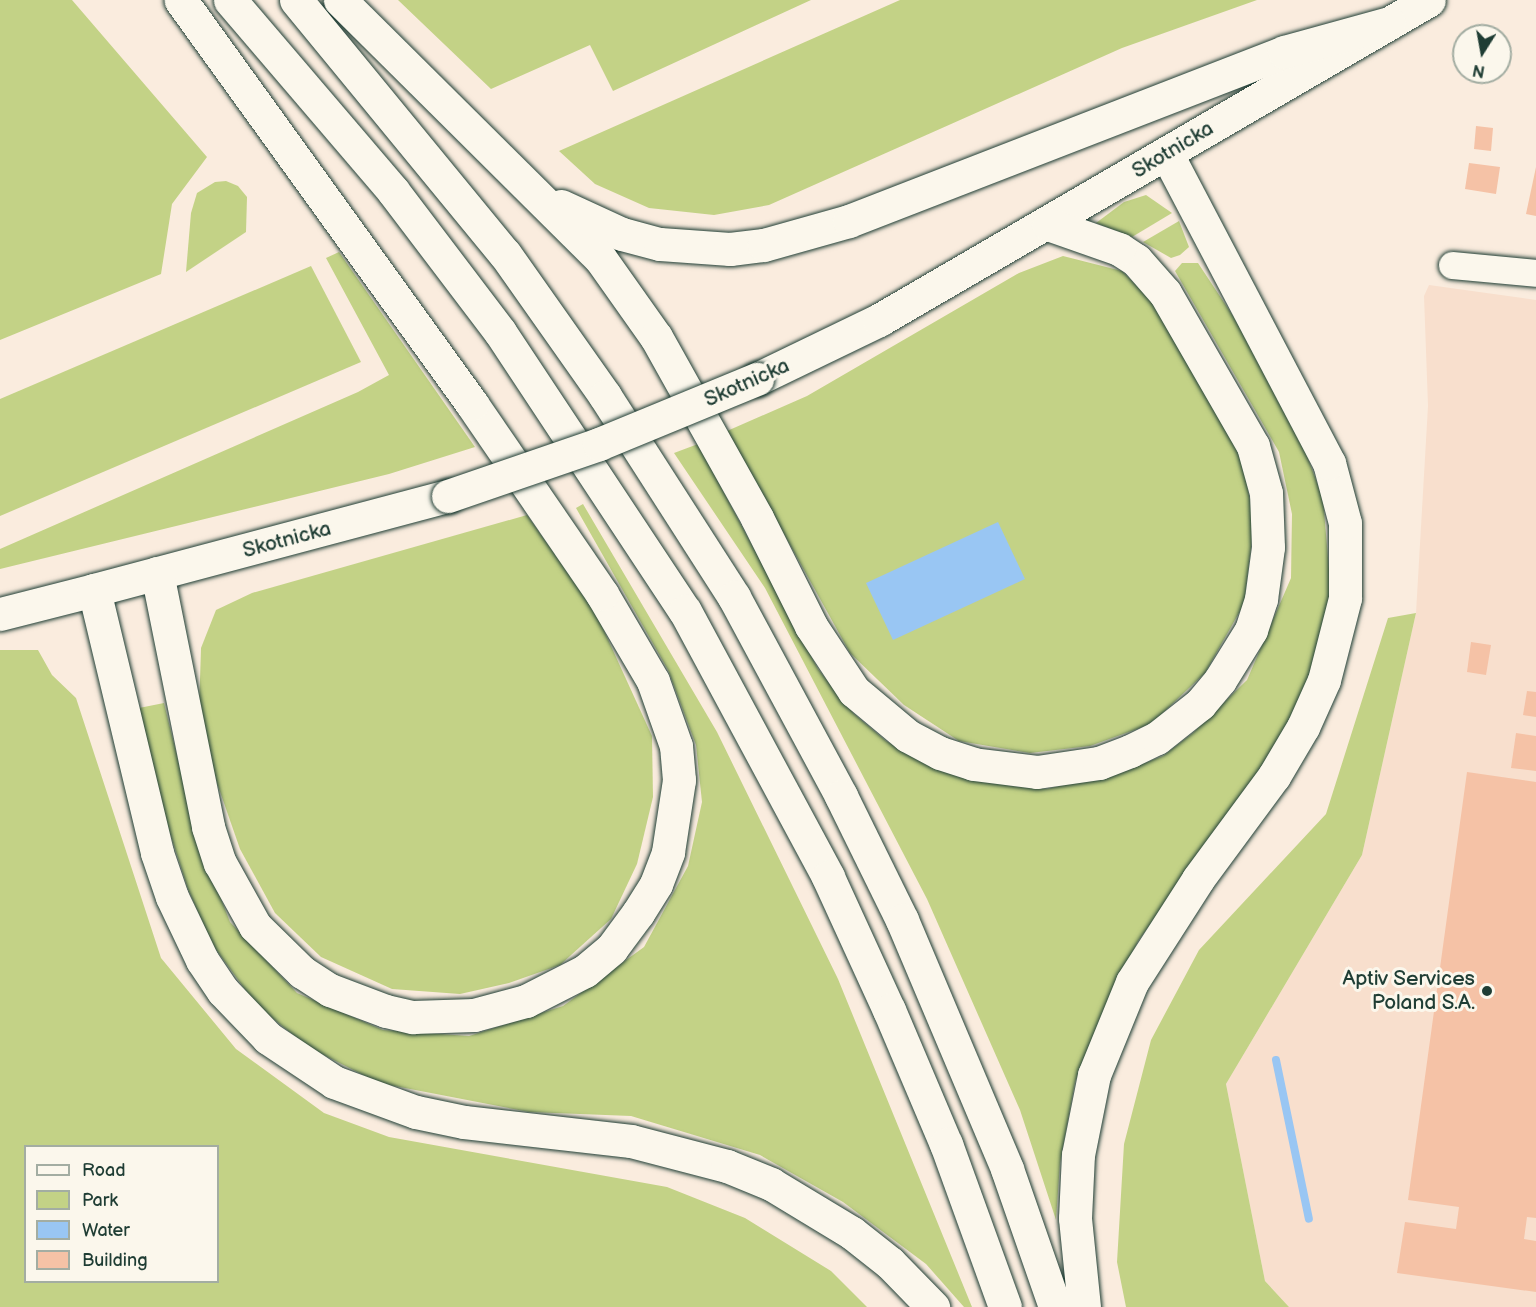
<!DOCTYPE html>
<html>
<head>
<meta charset="utf-8">
<style>
  body { margin:0 }
  #map { position:relative; width:1536px; height:1307px; overflow:hidden; background:#faecde; font-family:"Balsamiq Sans",sans-serif }
  div>[style] { position:absolute }
  [style*='--x'] { left:calc(var(--x)*1px); top:calc(var(--y)*1px); width:calc(var(--w)*1px); rotate:calc(var(--a)*1deg) }
  .built>* { inset:0; background:#f8dfcd }
  .green>* { inset:0; background:#c3d286 }
  .water>* { inset:0; background:#99c6f3 }
  .stream>* { height:8px; margin:-4px; padding:0 4px; transform-origin:4px; border-radius:4px; background:#99c6f3 }
  .building>* { inset:0; background:#f5c2a6 }
  .roads { filter:drop-shadow(0 0 2px #1f3d34) drop-shadow(0 0 2px #1f3d34) }
  .minor>* { height:27px; margin:-13.5px; padding:0 13.5px; transform-origin:13.5px; border-radius:13.5px; background:#fbf7ec }
  .secondary>* { height:33px; margin:-16.5px; padding:0 16.5px; transform-origin:16.5px; border-radius:16.5px; background:#fbf7ec }
  .primary>* { height:33px; margin:-16.5px; padding:0 16.5px; transform-origin:16.5px; border-radius:16.5px; background:#fbf7ec }
  .motorway>* { height:33px; margin:-16.5px; padding:0 16.5px; transform-origin:16.5px; border-radius:16.5px; background:#fbf7ec }
  .bridges { filter:drop-shadow(0 0 2px #1f3d34) drop-shadow(0 0 2px #1f3d34) }
  .primary-bridge>* { height:33px; margin:-16.5px; padding:0 16.5px; transform-origin:16.5px; border-radius:16.5px; background:#fbf7ec }
  .dots>* { width:16px; height:16px; translate:-50% -50%; box-sizing:border-box; border:3px solid #fbf7ec; border-radius:50% }
  span { translate:-50% -50%; white-space:nowrap; text-align:center; line-height:1.15; -webkit-text-stroke:6px #fbf7ec; paint-order:stroke }
  .street-label { font-size:21px; color:#1f3d34 }
  .poi-label { font-size:21px; color:#1f3d34 }
  .right { translate:-100% -50%; text-align:right }
  .legend { position:absolute; left:24px; top:1145px; width:195px; height:138px; box-sizing:border-box; background:#fbf7ec; border:2px solid #a3ada2; margin:0; padding:8px 10px; list-style:none; font-size:18px; color:#1f3d34 }
  .legend li { display:flex; align-items:center; gap:12px; height:30px }
  .legend b { width:30px; border:2px solid #a3ada2 }
  .north { position:absolute; left:1452px; top:24px; width:60px; height:60px; box-sizing:border-box; background:#fbf7ec; border:2px solid #a3ada2; border-radius:50%; rotate:191deg; font-size:16px; font-weight:700; line-height:24px; text-align:center; color:#1f3d34 }
  .north::after { content:''; display:block; margin:auto; width:21px; height:27px; background:#1f3d34; clip-path:polygon(50% 0,100% 100%,50% 72%,0 100%) }
</style>
</head>
<body>
<div id="map">
  <div class="built">
    <div style="clip-path:polygon(1429px 285px,1536px 300px,1536px 1307px,1289px 1307px,1265px 1281px,1226px 1084px,1362px 855px,1416px 613px,1428px 406px,1424px 296px)"></div>
  </div>
  <div class="green">
    <div style="clip-path:polygon(0 0,72px 0,207px 157px,172px 204px,161px 274px,0 340px)"></div>
    <div style="clip-path:polygon(398px 0,811px 0,613px 91px,590px 45px,491px 89px)"></div>
    <div style="clip-path:polygon(900px 0,1257px 0,1122px 48px,769px 205px,714px 215px,649px 208px,595px 184px,559px 151px)"></div>
    <div style="clip-path:polygon(226px 181px,238px 186px,247px 197px,246px 232px,186px 272px,191px 213px,197px 193px,215px 182px)"></div>
    <div style="clip-path:polygon(1146px 195px,1172px 213px,1132px 237px,1096px 223px,1124px 202px)"></div>
    <div style="clip-path:polygon(1179px 221px,1189px 247px,1180px 255px,1171px 258px,1143px 242px)"></div>
    <div style="clip-path:polygon(339px 252px,475px 447px,389px 474px,0 569px,0 549px,358px 392px,389px 375px,326px 258px)"></div>
    <div style="clip-path:polygon(1063px 256px,1122px 271px,1153px 302px,1242px 457px,1254px 523px,1244px 604px,1205px 673px,1151px 724px,1090px 746px,1030px 753px,959px 741px,904px 705px,850px 653px,727px 431px,807px 396px,1019px 273px)"></div>
    <div style="clip-path:polygon(1182px 263px,1198px 263px,1235px 319px,1300px 437px,1323px 499px,1331px 593px,1321px 642px,1299px 706px,1251px 786px,1138px 941px,1101px 1017px,1075px 1082px,1060px 1163px,1056px 1220px,1020px 1110px,927px 899px,765px 588px,674px 453px,698px 444px,818px 669px,854px 714px,886px 741px,924px 763px,1011px 786px,1047px 789px,1127px 770px,1163px 756px,1193px 733px,1247px 680px,1291px 578px,1292px 514px,1279px 452px,1175px 271px)"></div>
    <div style="clip-path:polygon(311px 266px,361px 362px,0 516px,0 399px)"></div>
    <div style="clip-path:polygon(583px 504px,717px 732px,838px 979px,972px 1307px,964px 1307px,926px 1264px,843px 1202px,760px 1155px,631px 1116px,529px 1112px,379px 1083px,310px 1048px,257px 1006px,212px 944px,188px 889px,156px 790px,139px 708px,164px 703px,197px 837px,230px 922px,297px 993px,383px 1030px,469px 1036px,563px 1006px,644px 947px,688px 866px,702px 802px,696px 745px,668px 670px,576px 508px)"></div>
    <div style="clip-path:polygon(527px 515px,595px 611px,652px 736px,653px 797px,637px 864px,611px 919px,560px 965px,509px 983px,460px 994px,392px 989px,321px 957px,275px 913px,240px 849px,217px 783px,199px 713px,201px 648px,216px 610px,252px 593px)"></div>
    <div style="clip-path:polygon(1416px 613px,1362px 855px,1226px 1084px,1265px 1281px,1289px 1307px,1126px 1307px,1117px 1262px,1124px 1144px,1151px 1040px,1199px 950px,1326px 814px,1388px 618px)"></div>
    <div style="clip-path:polygon(evenodd,0 650px,38px 650px,52px 675px,76px 698px,161px 958px,236px 1049px,324px 1113px,389px 1137px,667px 1187px,745px 1218px,831px 1271px,867px 1307px,0 1307px,0 650px,26px 1146px,218px 1146px,218px 1282px,26px 1282px,26px 1146px)"></div>
  </div>
  <div class="water">
    <div style="clip-path:polygon(998px 522px,1025px 579px,893px 640px,866px 583px)"></div>
  </div>
  <div class="stream">
    <div style="--x:1276;--y:1060;--w:162;--a:78.3"></div>
  </div>
  <div class="building">
    <div style="clip-path:polygon(1476px 126px,1493px 128px,1491px 151px,1474px 149px)"></div>
    <div style="clip-path:polygon(1469px 163px,1500px 167px,1496px 194px,1465px 189px)"></div>
    <div style="clip-path:polygon(1536px 167px,1536px 216px,1526px 214px)"></div>
    <div style="clip-path:polygon(1471px 642px,1491px 645px,1486px 675px,1467px 672px)"></div>
    <div style="clip-path:polygon(1527px 691px,1536px 692px,1536px 717px,1523px 715px)"></div>
    <div style="clip-path:polygon(1516px 733px,1536px 736px,1536px 771px,1511px 768px)"></div>
    <div style="clip-path:polygon(1467px 772px,1536px 782px,1536px 1218px,1527px 1217px,1524px 1239px,1536px 1241px,1536px 1292px,1397px 1273px,1405px 1222px,1456px 1229px,1459px 1207px,1408px 1200px)"></div>
  </div>
  <div class="roads">
    <div class="minor">
      <div style="--x:1452;--y:265;--w:84;--a:5.4"></div>
    </div>
    <div class="secondary">
      <div style="--x:0;--y:614;--w:97;--a:-14.3"></div>
    </div>
    <div class="primary">
      <div style="--x:757;--y:379;--w:136;--a:-25.8"></div>
      <div style="--x:879;--y:320;--w:636;--a:-30.19"></div>
      <div style="--x:94;--y:590;--w:366;--a:-14.9"></div>
    </div>
    <div class="motorway">
      <div style="--x:230;--y:0;--w:251;--a:49.5"></div>
      <div style="--x:393;--y:191;--w:177;--a:52.8"></div>
      <div style="--x:500;--y:332;--w:335;--a:56.5"></div>
      <div style="--x:685;--y:611;--w:302;--a:61.7"></div>
      <div style="--x:828;--y:877;--w:146;--a:65.4"></div>
      <div style="--x:889;--y:1010;--w:146;--a:67"></div>
      <div style="--x:946;--y:1144;--w:173;--a:70.1"></div>
      <div style="--x:296;--y:0;--w:329;--a:50.6"></div>
      <div style="--x:505;--y:254;--w:174;--a:54.8"></div>
      <div style="--x:605;--y:396;--w:239;--a:57.3"></div>
      <div style="--x:734;--y:597;--w:226;--a:61.7"></div>
      <div style="--x:841;--y:796;--w:138;--a:63.8"></div>
      <div style="--x:902;--y:920;--w:270;--a:67.1"></div>
      <div style="--x:1007;--y:1169;--w:146;--a:70.8"></div>
      <div style="--x:340;--y:0;--w:366;--a:44.8"></div>
      <div style="--x:600;--y:258;--w:97;--a:54.7"></div>
      <div style="--x:656;--y:337;--w:207;--a:60.8"></div>
      <div style="--x:757;--y:518;--w:121;--a:63.4"></div>
      <div style="--x:811;--y:626;--w:78;--a:56.5"></div>
      <div style="--x:854;--y:691;--w:70;--a:39.8"></div>
      <div style="--x:908;--y:736;--w:36;--a:28"></div>
      <div style="--x:940;--y:753;--w:35;--a:18"></div>
      <div style="--x:973;--y:764;--w:64;--a:7.1"></div>
      <div style="--x:1037;--y:772;--w:63;--a:-8.3"></div>
      <div style="--x:1099;--y:763;--w:33;--a:-21"></div>
      <div style="--x:1130;--y:751;--w:30;--a:-26"></div>
      <div style="--x:1157;--y:738;--w:55;--a:-38.3"></div>
      <div style="--x:1200;--y:704;--w:31;--a:-50"></div>
      <div style="--x:1220;--y:680;--w:59;--a:-58.2"></div>
      <div style="--x:1251;--y:630;--w:33;--a:-72"></div>
      <div style="--x:1261;--y:599;--w:52;--a:-82.3"></div>
      <div style="--x:1268;--y:547;--w:54;--a:-92.1"></div>
      <div style="--x:1266;--y:493;--w:49;--a:-105.5"></div>
      <div style="--x:1253;--y:446;--w:177;--a:-119.9"></div>
      <div style="--x:1165;--y:293;--w:44;--a:-131.3"></div>
      <div style="--x:1136;--y:260;--w:20;--a:-147"></div>
      <div style="--x:1119;--y:249;--w:75;--a:-160.6"></div>
      <div style="--x:561;--y:206;--w:67;--a:24.7"></div>
      <div style="--x:622;--y:234;--w:39;--a:15"></div>
      <div style="--x:660;--y:244;--w:70;--a:4.1"></div>
      <div style="--x:730;--y:249;--w:34;--a:-7"></div>
      <div style="--x:764;--y:245;--w:88;--a:-15.8"></div>
      <div style="--x:849;--y:221;--w:467;--a:-21.2"></div>
      <div style="--x:1284;--y:52;--w:109;--a:-15.4"></div>
      <div style="--x:157;--y:573;--w:259;--a:78.6"></div>
      <div style="--x:208;--y:827;--w:38;--a:72"></div>
      <div style="--x:220;--y:863;--w:72;--a:60.9"></div>
      <div style="--x:255;--y:926;--w:66;--a:44.4"></div>
      <div style="--x:302;--y:972;--w:33;--a:33"></div>
      <div style="--x:330;--y:990;--w:60;--a:20.6"></div>
      <div style="--x:386;--y:1011;--w:28;--a:13"></div>
      <div style="--x:413;--y:1017;--w:61;--a:-1.9"></div>
      <div style="--x:474;--y:1015;--w:54;--a:-15.1"></div>
      <div style="--x:526;--y:1001;--w:66;--a:-27"></div>
      <div style="--x:585;--y:971;--w:35;--a:-40"></div>
      <div style="--x:612;--y:948;--w:44;--a:-53.4"></div>
      <div style="--x:638;--y:913;--w:34;--a:-58"></div>
      <div style="--x:656;--y:884;--w:34;--a:-69"></div>
      <div style="--x:668;--y:852;--w:73;--a:-81.3"></div>
      <div style="--x:679;--y:780;--w:34;--a:-95"></div>
      <div style="--x:676;--y:746;--w:69;--a:-109.5"></div>
      <div style="--x:653;--y:681;--w:101;--a:-120.4"></div>
      <div style="--x:602;--y:594;--w:230;--a:-124.4"></div>
      <div style="--x:472;--y:404;--w:498;--a:-125.8"></div>
      <div style="--x:94;--y:590;--w:270;--a:76.5"></div>
      <div style="--x:157;--y:853;--w:46;--a:71.2"></div>
      <div style="--x:172;--y:897;--w:70;--a:64.5"></div>
      <div style="--x:202;--y:960;--w:37;--a:56"></div>
      <div style="--x:223;--y:991;--w:65;--a:46.2"></div>
      <div style="--x:268;--y:1038;--w:79;--a:33.7"></div>
      <div style="--x:334;--y:1082;--w:87;--a:20.1"></div>
      <div style="--x:416;--y:1112;--w:49;--a:11.8"></div>
      <div style="--x:464;--y:1122;--w:168;--a:6.5"></div>
      <div style="--x:631;--y:1141;--w:99;--a:14.6"></div>
      <div style="--x:727;--y:1166;--w:48;--a:22.2"></div>
      <div style="--x:771;--y:1184;--w:95;--a:31.2"></div>
      <div style="--x:852;--y:1233;--w:48;--a:38.3"></div>
      <div style="--x:890;--y:1263;--w:62;--a:45.7"></div>
      <div style="--x:1084;--y:1307;--w:89;--a:-95.8"></div>
      <div style="--x:1075;--y:1218;--w:63;--a:-87.3"></div>
      <div style="--x:1078;--y:1155;--w:82;--a:-78.7"></div>
      <div style="--x:1094;--y:1075;--w:100;--a:-67.8"></div>
      <div style="--x:1132;--y:982;--w:122;--a:-57.3"></div>
      <div style="--x:1198;--y:879;--w:128;--a:-53.6"></div>
      <div style="--x:1274;--y:776;--w:57;--a:-59.4"></div>
      <div style="--x:1303;--y:727;--w:51;--a:-65.9"></div>
      <div style="--x:1324;--y:680;--w:85;--a:-75.6"></div>
      <div style="--x:1345;--y:598;--w:75;--a:-90"></div>
      <div style="--x:1345;--y:523;--w:62;--a:-104.9"></div>
      <div style="--x:1329;--y:463;--w:350;--a:-117.7"></div>
    </div>
  </div>
  <div class="bridges">
    <div class="primary-bridge">
      <div style="--x:448;--y:496;--w:160;--a:-19"></div>
      <div style="--x:599;--y:444;--w:171;--a:-22.4"></div>
    </div>
  </div>
  <div class="dots">
    <div style="left:1487px;top:991px;background:#1f3d34"></div>
  </div>
  <div class="street-label">
    <span style="left:1173px;top:150px;rotate:-31deg">Skotnicka</span>
    <span style="left:747px;top:383px;rotate:-24deg">Skotnicka</span>
    <span style="left:287px;top:540px;rotate:-15deg">Skotnicka</span>
  </div>
  <div class="poi-label">
    <span class="right" style="left:1475px;top:991px">Aptiv Services<br>Poland S.A.</span>
  </div>
  <ul class="legend">
  <li><b style="height:8px;background:#fbf7ec"></b>Road</li>
  <li><b style="height:16px;background:#c3d286"></b>Park</li>
  <li><b style="height:16px;background:#99c6f3"></b>Water</li>
  <li><b style="height:16px;background:#f5c2a6"></b>Building</li>
  </ul>
  <div class="north">N</div>
</div>
</body>
</html>
